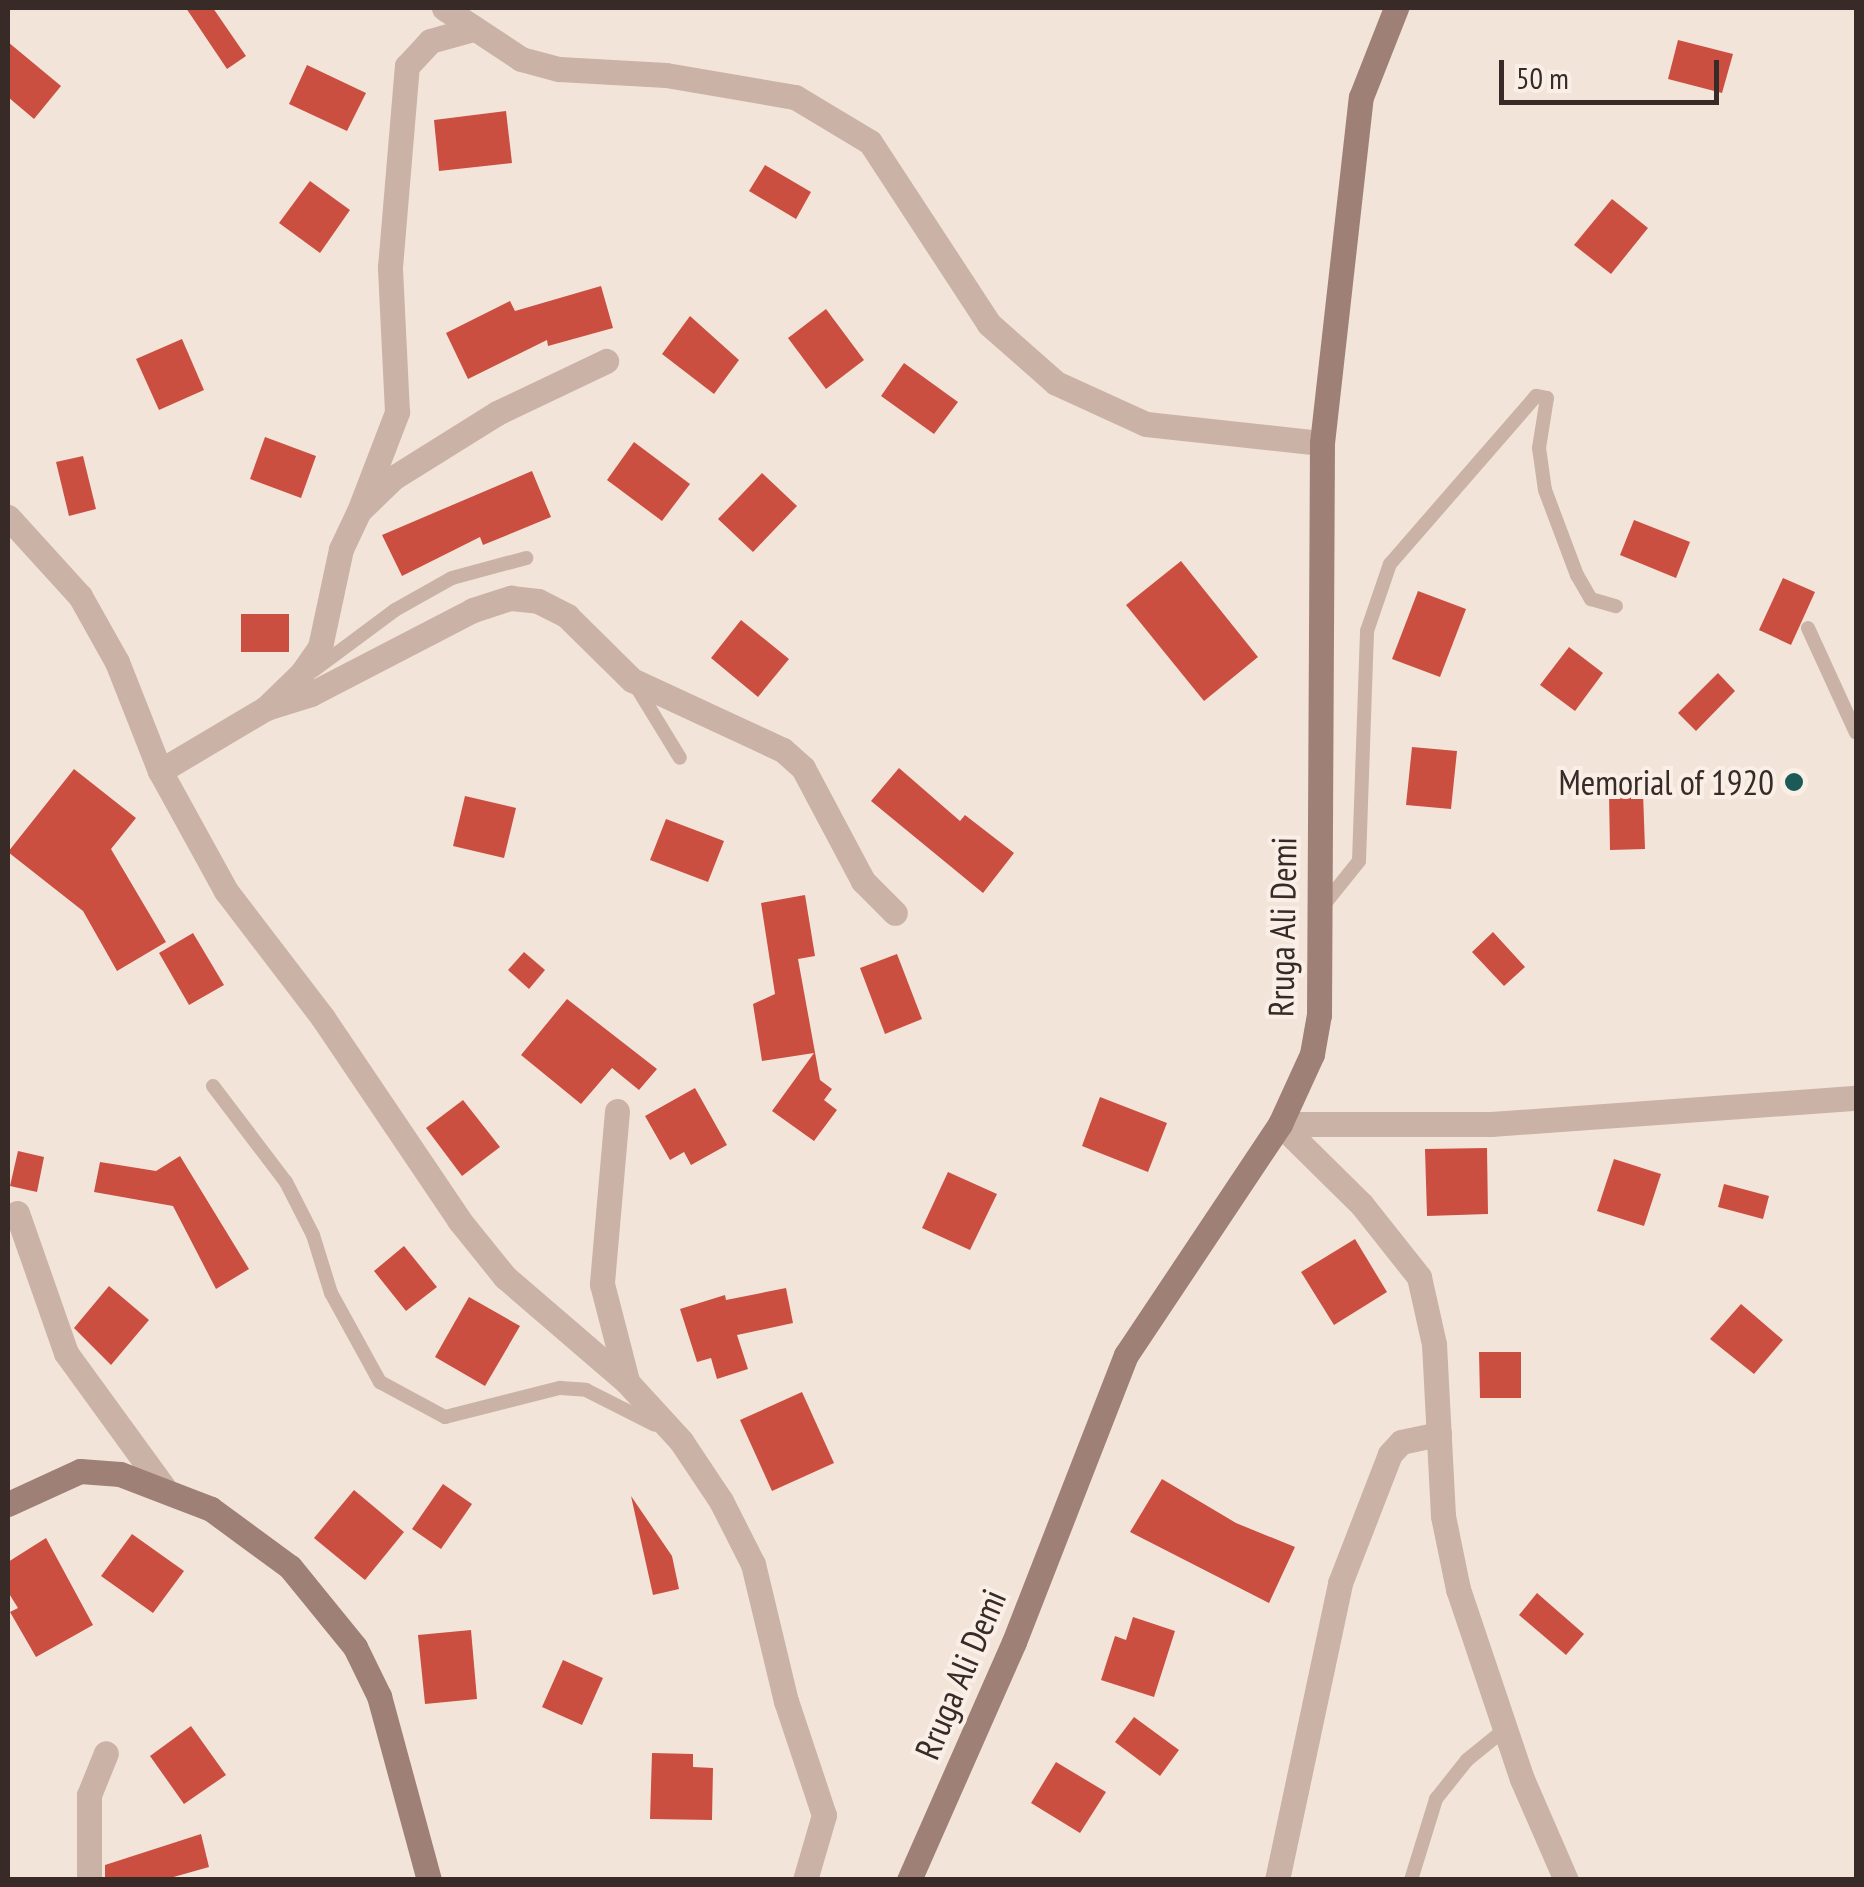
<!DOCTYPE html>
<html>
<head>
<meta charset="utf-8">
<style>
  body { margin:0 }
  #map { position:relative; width:1864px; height:1887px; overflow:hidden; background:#f3e4da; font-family:"PT Sans Narrow",sans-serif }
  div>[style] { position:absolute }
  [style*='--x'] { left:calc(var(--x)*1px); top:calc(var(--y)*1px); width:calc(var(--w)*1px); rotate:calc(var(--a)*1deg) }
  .building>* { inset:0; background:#cb4f40 }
  .service>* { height:14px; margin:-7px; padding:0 7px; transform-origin:7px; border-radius:7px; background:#cbb2a6 }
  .minor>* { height:25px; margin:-12.5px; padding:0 12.5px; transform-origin:12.5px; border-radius:12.5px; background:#cbb2a6 }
  .tertiary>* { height:25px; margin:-12.5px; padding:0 12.5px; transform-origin:12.5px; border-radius:12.5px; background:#cbb2a6 }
  .secondary>* { height:25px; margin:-12.5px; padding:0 12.5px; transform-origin:12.5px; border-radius:12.5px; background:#9f8077 }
  .dots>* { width:28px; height:28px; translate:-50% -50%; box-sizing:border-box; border:5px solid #faefe7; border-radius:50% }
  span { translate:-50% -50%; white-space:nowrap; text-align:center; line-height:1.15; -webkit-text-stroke:8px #faefe7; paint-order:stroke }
  .poi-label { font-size:35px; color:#372a27 }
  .right { translate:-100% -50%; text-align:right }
  .street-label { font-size:35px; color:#372a27 }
  .frame { position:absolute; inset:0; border:10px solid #372a27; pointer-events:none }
  .scale { position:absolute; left:1499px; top:60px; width:220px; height:45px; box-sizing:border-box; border:5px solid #372a27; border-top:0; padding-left:12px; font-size:30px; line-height:35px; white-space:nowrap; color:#372a27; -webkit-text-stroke:8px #faefe7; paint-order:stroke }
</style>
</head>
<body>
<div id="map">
  <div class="building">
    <div style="clip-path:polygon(186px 8px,213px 8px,246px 56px,227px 69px)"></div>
    <div style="clip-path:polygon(1678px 40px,1733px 54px,1722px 93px,1668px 79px)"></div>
    <div style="clip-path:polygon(8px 42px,61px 86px,34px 119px,8px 97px)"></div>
    <div style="clip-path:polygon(307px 65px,366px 93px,347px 131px,289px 104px)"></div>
    <div style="clip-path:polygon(506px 111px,512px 163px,439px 171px,434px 120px)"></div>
    <div style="clip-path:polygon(765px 165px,811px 192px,796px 219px,749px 191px)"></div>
    <div style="clip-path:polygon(310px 181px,350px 210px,320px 253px,279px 223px)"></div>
    <div style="clip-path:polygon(1612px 199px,1648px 228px,1611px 274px,1574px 245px)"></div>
    <div style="clip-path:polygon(601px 286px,613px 328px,548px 346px,547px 340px,468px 379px,446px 333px,510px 301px,515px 311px)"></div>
    <div style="clip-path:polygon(826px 309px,864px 360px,826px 389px,788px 338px)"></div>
    <div style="clip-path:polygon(690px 316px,739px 360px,714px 394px,662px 354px)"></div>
    <div style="clip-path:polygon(182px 339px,204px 390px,159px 410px,136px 359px)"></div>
    <div style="clip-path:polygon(904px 363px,958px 402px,934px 434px,881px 396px)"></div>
    <div style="clip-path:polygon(265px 437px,316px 456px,301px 498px,250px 479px)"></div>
    <div style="clip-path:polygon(634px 442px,690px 484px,662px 521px,607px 480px)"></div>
    <div style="clip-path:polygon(83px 456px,96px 509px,69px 516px,56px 462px)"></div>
    <div style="clip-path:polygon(532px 471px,551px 517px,483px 545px,480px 537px,402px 576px,382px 535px)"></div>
    <div style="clip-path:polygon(762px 473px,797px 506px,753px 552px,718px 519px)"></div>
    <div style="clip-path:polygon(1634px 520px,1690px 542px,1676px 578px,1620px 555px)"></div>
    <div style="clip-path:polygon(1181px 561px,1258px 657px,1204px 701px,1126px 605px)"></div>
    <div style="clip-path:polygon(1783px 578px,1815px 592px,1791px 645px,1759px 630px)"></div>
    <div style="clip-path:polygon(1418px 591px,1466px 609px,1440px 677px,1392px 659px)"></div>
    <div style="clip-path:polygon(241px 614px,289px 614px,289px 652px,241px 652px)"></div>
    <div style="clip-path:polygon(741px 620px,789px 659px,758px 697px,711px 658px)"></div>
    <div style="clip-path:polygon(1569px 647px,1603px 673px,1575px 711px,1540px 685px)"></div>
    <div style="clip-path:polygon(1718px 673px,1735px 691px,1696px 731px,1678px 713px)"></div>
    <div style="clip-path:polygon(1412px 747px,1457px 751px,1451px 809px,1406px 805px)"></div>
    <div style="clip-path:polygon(899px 768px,960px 821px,965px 815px,1014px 853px,983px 893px,871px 801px)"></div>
    <div style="clip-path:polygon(74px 769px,136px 818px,111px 849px,166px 942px,117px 971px,83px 911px,8px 852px)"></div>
    <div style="clip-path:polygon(1643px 792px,1645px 849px,1610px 850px,1609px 793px)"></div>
    <div style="clip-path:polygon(465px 796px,516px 808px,504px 858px,453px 846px)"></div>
    <div style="clip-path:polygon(666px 819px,724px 841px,708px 882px,650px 860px)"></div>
    <div style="clip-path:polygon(805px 895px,815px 956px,798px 959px,820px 1080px,832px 1089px,824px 1100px,837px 1110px,814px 1141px,772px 1111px,814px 1053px,762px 1061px,753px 1004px,775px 994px,761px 903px)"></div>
    <div style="clip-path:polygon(1493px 932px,1525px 967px,1504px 986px,1472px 952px)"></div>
    <div style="clip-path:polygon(193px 933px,224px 985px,189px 1005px,159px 953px)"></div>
    <div style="clip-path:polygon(524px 952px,545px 970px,529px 989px,508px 970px)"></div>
    <div style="clip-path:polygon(897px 954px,922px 1019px,885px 1034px,860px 968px)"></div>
    <div style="clip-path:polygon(567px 999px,657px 1069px,639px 1090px,612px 1068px,581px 1104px,521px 1055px)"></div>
    <div style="clip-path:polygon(695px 1088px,727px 1145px,691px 1165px,684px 1152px,670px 1160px,645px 1116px)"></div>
    <div style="clip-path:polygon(1100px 1097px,1167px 1123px,1148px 1172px,1082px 1146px)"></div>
    <div style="clip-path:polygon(463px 1100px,500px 1147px,462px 1176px,426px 1128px)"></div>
    <div style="clip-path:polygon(1487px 1148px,1488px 1214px,1427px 1216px,1425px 1149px)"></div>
    <div style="clip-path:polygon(18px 1151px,44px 1157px,37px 1192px,10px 1186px)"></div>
    <div style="clip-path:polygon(180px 1156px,249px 1269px,216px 1289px,173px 1206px,94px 1192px,100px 1162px,156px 1171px)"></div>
    <div style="clip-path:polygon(1614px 1159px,1661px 1174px,1644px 1226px,1597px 1211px)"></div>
    <div style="clip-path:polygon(948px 1172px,997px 1194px,970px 1250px,922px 1228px)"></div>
    <div style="clip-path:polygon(1724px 1184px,1769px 1196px,1763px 1219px,1718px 1207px)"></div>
    <div style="clip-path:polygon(1355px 1239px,1387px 1292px,1334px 1325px,1301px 1272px)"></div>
    <div style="clip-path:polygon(404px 1246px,437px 1287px,406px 1311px,374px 1271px)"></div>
    <div style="clip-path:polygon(109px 1286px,149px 1320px,111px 1365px,74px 1328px)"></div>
    <div style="clip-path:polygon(786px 1288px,793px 1323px,737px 1335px,748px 1369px,717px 1379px,711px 1358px,697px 1362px,680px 1309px,725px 1295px,726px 1300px)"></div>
    <div style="clip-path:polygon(469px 1297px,520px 1326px,485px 1386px,435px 1357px)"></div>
    <div style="clip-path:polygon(1741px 1304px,1783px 1340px,1754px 1374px,1710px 1339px)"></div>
    <div style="clip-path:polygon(1479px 1352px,1521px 1352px,1521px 1398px,1480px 1398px)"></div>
    <div style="clip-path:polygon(802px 1392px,834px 1463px,772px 1491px,740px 1420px)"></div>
    <div style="clip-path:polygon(1162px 1479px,1236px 1523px,1295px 1547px,1269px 1603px,1130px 1532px)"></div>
    <div style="clip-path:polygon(443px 1484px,472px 1504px,441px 1549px,412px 1529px)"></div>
    <div style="clip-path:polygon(354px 1490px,404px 1532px,365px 1580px,314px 1538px)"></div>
    <div style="clip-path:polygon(631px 1496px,672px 1556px,679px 1589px,653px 1595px)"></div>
    <div style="clip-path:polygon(132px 1534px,184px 1571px,153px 1613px,101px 1576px)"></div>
    <div style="clip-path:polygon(46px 1538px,93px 1625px,36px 1657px,10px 1612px,18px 1608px,8px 1592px,8px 1562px)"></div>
    <div style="clip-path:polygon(1537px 1593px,1584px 1634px,1566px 1655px,1519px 1615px)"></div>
    <div style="clip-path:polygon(1133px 1617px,1175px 1631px,1154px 1697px,1101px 1680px,1115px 1636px,1126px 1640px)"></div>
    <div style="clip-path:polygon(471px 1630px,477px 1699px,425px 1704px,418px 1635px)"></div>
    <div style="clip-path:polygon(563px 1660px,603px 1678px,582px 1725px,542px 1707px)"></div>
    <div style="clip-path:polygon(1134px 1717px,1179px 1750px,1160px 1776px,1115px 1742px)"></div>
    <div style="clip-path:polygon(191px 1726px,226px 1775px,184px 1804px,150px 1756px)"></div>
    <div style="clip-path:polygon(652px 1753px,693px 1754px,693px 1767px,713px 1768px,712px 1820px,650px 1819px)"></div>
    <div style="clip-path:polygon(1056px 1762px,1106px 1792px,1080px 1833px,1031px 1803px)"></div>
    <div style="clip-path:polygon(201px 1834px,209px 1867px,163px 1880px,105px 1880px,105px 1865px)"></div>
  </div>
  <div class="service">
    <div style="--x:1808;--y:628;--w:115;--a:65.4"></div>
    <div style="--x:313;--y:671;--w:102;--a:-36.6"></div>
    <div style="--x:395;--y:610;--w:65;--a:-29.3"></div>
    <div style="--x:452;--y:578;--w:77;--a:-15.1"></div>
    <div style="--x:636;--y:686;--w:84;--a:58.6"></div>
    <div style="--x:1322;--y:907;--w:59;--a:-51.2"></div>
    <div style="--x:1359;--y:861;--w:230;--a:-88"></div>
    <div style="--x:1367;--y:631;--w:71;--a:-71.1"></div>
    <div style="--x:1390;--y:564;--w:223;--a:-49"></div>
    <div style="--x:1536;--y:396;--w:11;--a:10"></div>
    <div style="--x:1547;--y:398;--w:51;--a:99.1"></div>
    <div style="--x:1539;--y:448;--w:42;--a:81.9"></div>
    <div style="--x:1545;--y:490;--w:91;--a:69.4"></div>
    <div style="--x:1577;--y:575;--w:28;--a:60"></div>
    <div style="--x:1591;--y:599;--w:26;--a:16"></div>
    <div style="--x:213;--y:1086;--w:121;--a:52.8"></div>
    <div style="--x:286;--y:1182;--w:59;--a:63"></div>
    <div style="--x:313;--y:1235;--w:61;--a:72.8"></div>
    <div style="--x:331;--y:1293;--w:102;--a:61.2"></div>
    <div style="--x:380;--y:1382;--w:74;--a:28.3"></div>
    <div style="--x:445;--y:1417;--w:119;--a:-14.2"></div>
    <div style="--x:560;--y:1388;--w:26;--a:4"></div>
    <div style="--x:586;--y:1390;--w:77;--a:26.9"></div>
    <div style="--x:1411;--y:1880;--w:85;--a:-72.8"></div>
    <div style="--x:1436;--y:1799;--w:50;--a:-51.5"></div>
    <div style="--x:1467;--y:1760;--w:48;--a:-39"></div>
  </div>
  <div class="minor">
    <div style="--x:444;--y:8;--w:92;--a:33.5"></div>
    <div style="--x:521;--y:59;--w:39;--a:15"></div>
    <div style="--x:559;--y:69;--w:107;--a:3.2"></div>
    <div style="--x:666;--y:75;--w:131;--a:9.7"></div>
    <div style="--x:795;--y:97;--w:87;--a:31"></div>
    <div style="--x:870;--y:142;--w:217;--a:56.8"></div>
    <div style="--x:989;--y:324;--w:89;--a:41.4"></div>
    <div style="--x:1056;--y:383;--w:99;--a:24.5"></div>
    <div style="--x:1146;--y:424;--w:177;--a:6.2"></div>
    <div style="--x:361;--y:506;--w:101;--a:-69"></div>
    <div style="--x:397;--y:412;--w:145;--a:-92.8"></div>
    <div style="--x:390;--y:267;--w:202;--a:-85.2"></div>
    <div style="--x:407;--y:66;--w:34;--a:-47"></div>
    <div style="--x:430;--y:41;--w:45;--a:-15.6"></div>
    <div style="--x:8;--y:517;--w:107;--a:47.7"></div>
    <div style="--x:80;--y:596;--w:76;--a:60.7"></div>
    <div style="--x:117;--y:662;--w:117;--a:68.5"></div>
    <div style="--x:160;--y:771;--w:137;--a:61.2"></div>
    <div style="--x:226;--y:891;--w:160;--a:52.6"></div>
    <div style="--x:323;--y:1018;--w:244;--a:56"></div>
    <div style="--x:459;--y:1220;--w:73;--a:51.1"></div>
    <div style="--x:505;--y:1277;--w:161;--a:40.7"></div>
    <div style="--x:627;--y:1382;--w:80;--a:47.5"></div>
    <div style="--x:681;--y:1441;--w:72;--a:56.3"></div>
    <div style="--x:721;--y:1501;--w:71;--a:63.1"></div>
    <div style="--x:753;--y:1564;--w:141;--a:76.5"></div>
    <div style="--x:786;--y:1701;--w:120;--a:71.6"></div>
    <div style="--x:824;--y:1815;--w:68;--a:106.3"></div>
    <div style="--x:266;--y:708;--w:47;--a:-17.3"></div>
    <div style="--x:311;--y:694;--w:182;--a:-27.4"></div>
    <div style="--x:473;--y:610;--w:40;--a:-18"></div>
    <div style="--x:511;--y:598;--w:27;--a:6"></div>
    <div style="--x:538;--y:601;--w:33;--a:27"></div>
    <div style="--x:567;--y:616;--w:91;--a:44.6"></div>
    <div style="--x:632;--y:680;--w:166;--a:24.9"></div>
    <div style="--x:783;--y:750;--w:27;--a:42"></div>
    <div style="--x:803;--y:768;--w:128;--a:62"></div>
    <div style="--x:863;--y:881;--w:45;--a:45"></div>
    <div style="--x:160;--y:771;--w:123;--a:-30.7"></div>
    <div style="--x:266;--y:708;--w:50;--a:-44.2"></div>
    <div style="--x:302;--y:673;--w:32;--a:-55"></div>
    <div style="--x:320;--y:647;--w:100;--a:-77.9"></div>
    <div style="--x:341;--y:549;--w:42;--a:-64.7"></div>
    <div style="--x:359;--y:511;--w:47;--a:-44.1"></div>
    <div style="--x:393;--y:478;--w:123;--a:-32"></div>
    <div style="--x:497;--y:413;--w:121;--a:-25.5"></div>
    <div style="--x:617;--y:1111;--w:174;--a:95"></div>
    <div style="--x:602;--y:1284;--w:100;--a:75.5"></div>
    <div style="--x:1280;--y:1124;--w:211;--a:0"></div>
    <div style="--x:1491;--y:1124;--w:366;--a:-4.1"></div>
    <div style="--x:17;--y:1213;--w:148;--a:70.7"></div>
    <div style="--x:66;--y:1353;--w:167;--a:54"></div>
    <div style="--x:89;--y:1880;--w:85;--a:-90"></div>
    <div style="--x:89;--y:1795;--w:45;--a:-68"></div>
    <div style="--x:1277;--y:1880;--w:304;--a:-78"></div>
    <div style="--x:1340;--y:1583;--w:138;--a:-68.8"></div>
    <div style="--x:1390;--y:1454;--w:16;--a:-47"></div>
    <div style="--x:1401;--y:1442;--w:39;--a:-12"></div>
  </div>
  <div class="tertiary">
    <div style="--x:1280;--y:1124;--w:115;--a:44.6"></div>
    <div style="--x:1362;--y:1205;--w:92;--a:51.6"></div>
    <div style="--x:1419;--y:1277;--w:69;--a:77.4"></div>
    <div style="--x:1434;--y:1344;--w:172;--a:87"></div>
    <div style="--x:1443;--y:1516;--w:75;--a:78.4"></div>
    <div style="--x:1458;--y:1589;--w:200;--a:71.4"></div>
    <div style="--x:1522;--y:1779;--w:110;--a:66.5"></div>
  </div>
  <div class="secondary">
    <div style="--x:8;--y:1504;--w:79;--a:-24.6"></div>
    <div style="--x:80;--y:1471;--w:40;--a:4.3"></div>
    <div style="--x:120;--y:1474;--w:97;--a:21"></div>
    <div style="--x:211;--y:1509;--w:98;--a:36.3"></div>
    <div style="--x:290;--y:1567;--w:103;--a:50.9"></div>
    <div style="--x:355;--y:1647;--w:55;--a:63.9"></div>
    <div style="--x:379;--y:1696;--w:191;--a:74.8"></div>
    <div style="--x:909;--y:1880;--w:260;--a:-66.2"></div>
    <div style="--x:1014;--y:1642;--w:308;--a:-68.7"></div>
    <div style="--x:1126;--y:1355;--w:278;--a:-56.3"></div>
    <div style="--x:1280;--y:1124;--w:77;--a:-65.4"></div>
    <div style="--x:1312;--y:1054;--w:40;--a:-80"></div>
    <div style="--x:1319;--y:1015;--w:572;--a:-89.7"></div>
    <div style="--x:1322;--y:443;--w:348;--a:-83.6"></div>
    <div style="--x:1361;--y:97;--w:96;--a:-68.5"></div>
  </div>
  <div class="dots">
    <div style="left:1794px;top:782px;background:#1b5a56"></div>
  </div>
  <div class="poi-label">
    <span class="right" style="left:1774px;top:782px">Memorial of 1920</span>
  </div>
  <div class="street-label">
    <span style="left:1282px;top:927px;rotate:-89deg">Rruga Ali Demi</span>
    <span style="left:960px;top:1674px;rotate:-67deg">Rruga Ali Demi</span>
  </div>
  <div class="frame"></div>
  <div class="scale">50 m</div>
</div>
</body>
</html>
